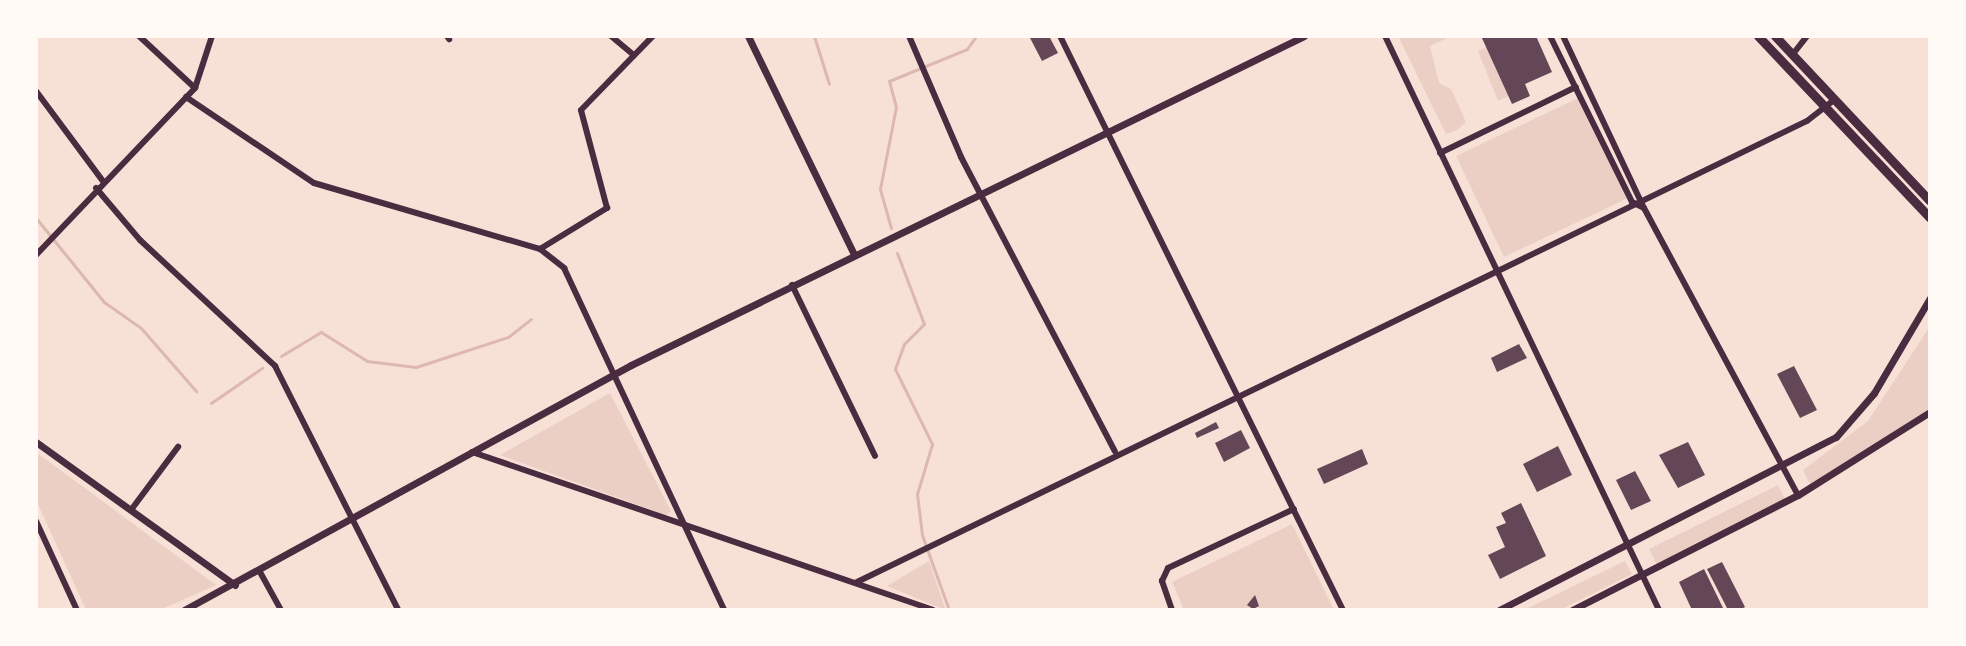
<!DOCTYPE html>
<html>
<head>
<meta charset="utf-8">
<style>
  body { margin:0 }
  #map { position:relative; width:1966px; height:646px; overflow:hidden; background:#f7e1d7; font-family:"Open Sans",sans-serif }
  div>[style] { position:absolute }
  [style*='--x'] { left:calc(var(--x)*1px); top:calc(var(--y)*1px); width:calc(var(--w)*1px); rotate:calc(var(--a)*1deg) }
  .green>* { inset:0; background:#ebcfc5 }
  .stream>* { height:3px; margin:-1.5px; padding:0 1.5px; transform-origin:1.5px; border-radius:1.5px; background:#dcb8b0 }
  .building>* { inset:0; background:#644757 }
  .minor>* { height:6px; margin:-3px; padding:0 3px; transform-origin:3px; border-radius:3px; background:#4a2c40 }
  .tertiary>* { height:7px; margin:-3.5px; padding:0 3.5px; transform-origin:3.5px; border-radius:3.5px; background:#4a2c40 }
  .primary>* { height:9px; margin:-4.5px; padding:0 4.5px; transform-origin:4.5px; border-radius:4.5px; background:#4a2c40 }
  span { translate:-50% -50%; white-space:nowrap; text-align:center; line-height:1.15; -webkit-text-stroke:6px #fffaf5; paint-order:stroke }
  .frame { position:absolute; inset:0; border:38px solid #fffaf5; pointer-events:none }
</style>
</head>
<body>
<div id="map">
  <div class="green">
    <div style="clip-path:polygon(1398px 36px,1452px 36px,1430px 46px,1439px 83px,1451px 89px,1466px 122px,1457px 130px,1446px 134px)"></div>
    <div style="clip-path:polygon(1487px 47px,1509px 96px,1498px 101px,1478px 51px)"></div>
    <div style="clip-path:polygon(1578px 98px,1628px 198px,1504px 257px,1456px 156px)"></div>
    <div style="clip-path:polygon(1930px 326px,1930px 409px,1810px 484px,1803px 470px,1868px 421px)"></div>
    <div style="clip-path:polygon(610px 393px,671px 511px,666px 515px,500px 455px)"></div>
    <div style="clip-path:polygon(36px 452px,193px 568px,216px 585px,160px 610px,86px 610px,36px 500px)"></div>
    <div style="clip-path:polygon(1778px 485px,1785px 499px,1657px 565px,1649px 549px)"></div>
    <div style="clip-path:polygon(1292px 524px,1334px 610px,1184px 610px,1172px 582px)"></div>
    <div style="clip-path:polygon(929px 561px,945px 608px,945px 610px,887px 586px)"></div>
    <div style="clip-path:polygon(1625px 561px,1632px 574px,1560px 610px,1524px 610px)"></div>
  </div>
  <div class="stream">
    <div style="--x:814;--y:36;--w:50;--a:72.6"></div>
    <div style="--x:36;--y:218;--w:108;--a:51"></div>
    <div style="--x:104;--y:302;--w:45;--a:35.1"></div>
    <div style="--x:141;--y:328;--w:84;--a:48.9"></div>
    <div style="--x:891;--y:228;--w:41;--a:-105.8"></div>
    <div style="--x:880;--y:189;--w:84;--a:-79"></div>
    <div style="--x:896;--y:107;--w:27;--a:-105"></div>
    <div style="--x:889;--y:81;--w:84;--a:-22.3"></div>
    <div style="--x:967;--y:49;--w:16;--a:-55"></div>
    <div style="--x:897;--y:253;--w:76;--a:69.2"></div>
    <div style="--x:924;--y:324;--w:28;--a:135"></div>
    <div style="--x:904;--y:344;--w:27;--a:110"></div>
    <div style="--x:895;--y:369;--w:84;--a:63.7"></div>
    <div style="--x:932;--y:444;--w:52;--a:106.7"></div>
    <div style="--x:917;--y:494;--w:41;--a:83"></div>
    <div style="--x:922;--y:535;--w:80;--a:70.2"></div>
    <div style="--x:281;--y:356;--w:47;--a:-31"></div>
    <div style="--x:321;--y:332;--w:54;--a:32.2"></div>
    <div style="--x:367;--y:361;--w:49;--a:7"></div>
    <div style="--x:416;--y:367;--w:97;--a:-18.1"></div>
    <div style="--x:508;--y:337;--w:29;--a:-38"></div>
    <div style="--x:211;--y:403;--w:62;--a:-34.5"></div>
  </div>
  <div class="building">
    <div style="clip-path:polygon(1029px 36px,1049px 36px,1058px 53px,1042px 61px)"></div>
    <div style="clip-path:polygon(1481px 36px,1536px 36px,1552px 72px,1525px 84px,1530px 96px,1512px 104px)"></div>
    <div style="clip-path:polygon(1519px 344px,1527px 358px,1497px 372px,1491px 358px)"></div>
    <div style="clip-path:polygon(1794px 366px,1817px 410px,1800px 418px,1777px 374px)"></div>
    <div style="clip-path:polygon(1216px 422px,1219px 428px,1197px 438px,1195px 433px)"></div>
    <div style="clip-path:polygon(1241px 430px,1250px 448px,1224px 462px,1215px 443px)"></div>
    <div style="clip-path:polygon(1688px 442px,1705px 475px,1678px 488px,1659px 455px)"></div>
    <div style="clip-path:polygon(1558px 446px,1572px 475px,1537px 492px,1523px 464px)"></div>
    <div style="clip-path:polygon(1362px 449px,1368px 464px,1324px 484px,1317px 469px)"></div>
    <div style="clip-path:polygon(1635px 471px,1651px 501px,1631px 510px,1616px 480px)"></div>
    <div style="clip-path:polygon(1521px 503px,1546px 556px,1500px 579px,1488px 555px,1505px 547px,1496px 527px,1506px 523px,1501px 513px)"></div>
    <div style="clip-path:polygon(1722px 562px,1745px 607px,1740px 610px,1728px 610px,1707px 569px)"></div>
    <div style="clip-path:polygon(1704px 569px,1724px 610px,1692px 610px,1679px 582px)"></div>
    <div style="clip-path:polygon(1255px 595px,1259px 606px,1253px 609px,1247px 605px)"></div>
  </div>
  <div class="minor">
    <div style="--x:139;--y:36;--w:76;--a:42.9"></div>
    <div style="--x:447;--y:36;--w:4;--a:56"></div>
    <div style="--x:611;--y:36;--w:30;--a:40"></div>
    <div style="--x:909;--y:36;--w:132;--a:66.7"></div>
    <div style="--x:961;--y:157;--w:332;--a:62.4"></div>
    <div style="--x:1060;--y:36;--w:640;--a:63.76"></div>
    <div style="--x:1385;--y:36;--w:636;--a:64.48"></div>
    <div style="--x:1550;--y:36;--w:185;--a:63.7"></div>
    <div style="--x:1632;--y:202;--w:13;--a:27"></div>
    <div style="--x:1563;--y:36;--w:190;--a:64.8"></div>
    <div style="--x:1644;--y:208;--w:326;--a:61.8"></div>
    <div style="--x:1793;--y:54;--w:23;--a:-52"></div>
    <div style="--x:36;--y:91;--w:111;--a:53.4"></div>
    <div style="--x:186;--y:97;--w:154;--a:33.9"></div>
    <div style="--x:314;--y:183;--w:235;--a:16.3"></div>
    <div style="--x:540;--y:249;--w:31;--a:38"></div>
    <div style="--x:564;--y:268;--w:378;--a:64.9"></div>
    <div style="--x:1440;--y:153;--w:151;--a:-25.9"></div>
    <div style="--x:96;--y:188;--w:68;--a:49.8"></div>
    <div style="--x:140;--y:240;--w:185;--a:43"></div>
    <div style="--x:275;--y:366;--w:273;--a:63.2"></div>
    <div style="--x:540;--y:249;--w:79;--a:-31.5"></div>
    <div style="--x:607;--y:208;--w:101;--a:-104.9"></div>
    <div style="--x:581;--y:110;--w:103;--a:-45.8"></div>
    <div style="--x:36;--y:255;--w:231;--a:-46.4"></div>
    <div style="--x:195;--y:88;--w:55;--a:-71.9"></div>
    <div style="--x:792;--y:285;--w:190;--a:64.1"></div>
    <div style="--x:472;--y:452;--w:487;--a:18.9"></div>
    <div style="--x:131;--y:510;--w:79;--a:-53.3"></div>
    <div style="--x:36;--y:521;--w:98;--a:65.3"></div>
    <div style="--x:260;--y:572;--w:43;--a:61.1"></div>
    <div style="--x:857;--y:582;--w:1056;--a:-25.89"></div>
    <div style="--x:1807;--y:121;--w:34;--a:-38"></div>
    <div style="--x:1172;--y:610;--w:31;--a:-109"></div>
    <div style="--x:1162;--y:581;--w:14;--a:-65"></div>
    <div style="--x:1168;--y:568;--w:139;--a:-25.1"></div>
  </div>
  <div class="tertiary">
    <div style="--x:748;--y:36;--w:242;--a:64.1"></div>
    <div style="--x:36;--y:442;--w:245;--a:35.7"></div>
    <div style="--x:184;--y:610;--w:510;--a:-28.73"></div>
    <div style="--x:631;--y:365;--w:749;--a:-26.05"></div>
    <div style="--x:1499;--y:610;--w:379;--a:-27.2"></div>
    <div style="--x:1836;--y:437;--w:58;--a:-49.2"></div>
    <div style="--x:1874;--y:393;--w:110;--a:-59.5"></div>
    <div style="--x:1572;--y:610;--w:254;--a:-27"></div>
    <div style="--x:1798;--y:495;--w:156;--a:-32.2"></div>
  </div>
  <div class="primary">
    <div style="--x:1758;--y:36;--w:250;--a:46.6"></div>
    <div style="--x:1775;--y:36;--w:226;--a:46.8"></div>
  </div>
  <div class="frame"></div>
</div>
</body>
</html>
